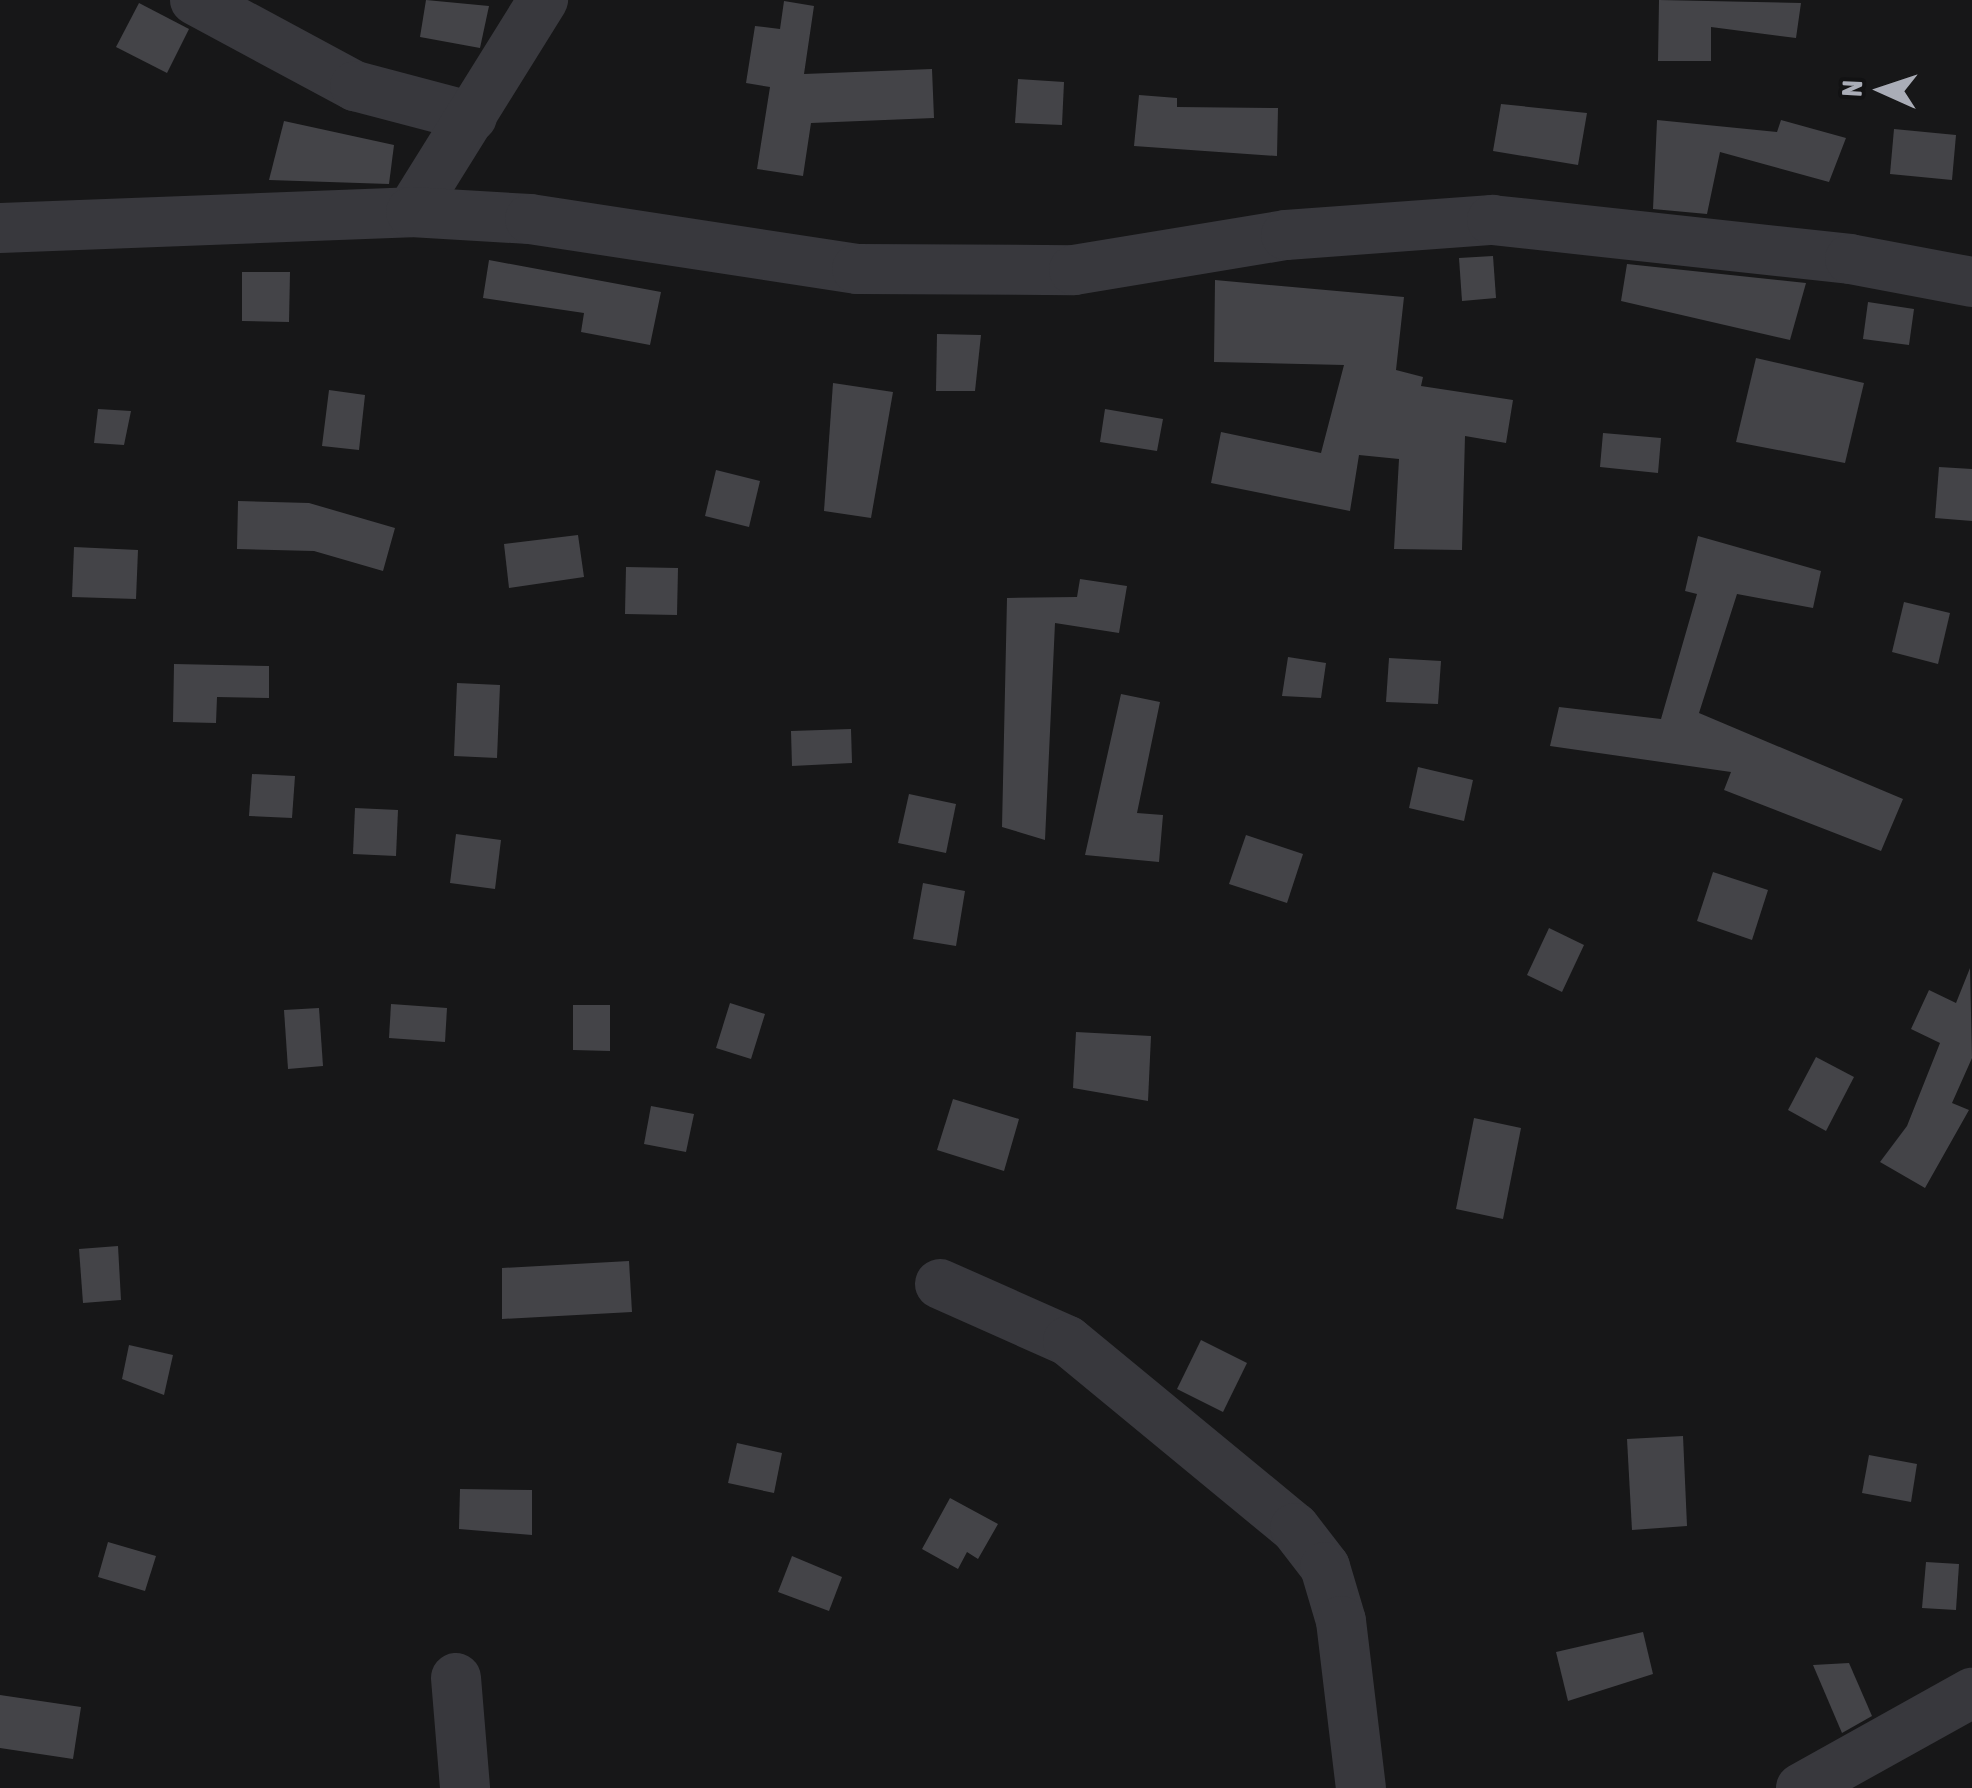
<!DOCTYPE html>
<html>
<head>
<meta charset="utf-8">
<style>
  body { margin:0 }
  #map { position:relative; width:1972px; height:1788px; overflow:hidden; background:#171718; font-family:"Asap Condensed",sans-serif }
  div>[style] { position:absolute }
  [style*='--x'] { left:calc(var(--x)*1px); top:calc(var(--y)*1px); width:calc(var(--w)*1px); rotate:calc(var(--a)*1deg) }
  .building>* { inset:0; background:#444448 }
  .minor>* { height:50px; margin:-25px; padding:0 25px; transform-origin:25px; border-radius:25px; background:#38383d }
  span { translate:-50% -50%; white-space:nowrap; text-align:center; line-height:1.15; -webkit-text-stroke:10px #121213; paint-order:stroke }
  .north { position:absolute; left:1832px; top:40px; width:100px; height:100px; -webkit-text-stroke:8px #121213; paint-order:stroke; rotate:273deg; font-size:28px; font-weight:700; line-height:40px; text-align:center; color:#aaadb7 }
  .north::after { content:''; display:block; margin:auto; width:35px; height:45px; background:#aaadb7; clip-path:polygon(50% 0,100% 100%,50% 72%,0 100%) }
</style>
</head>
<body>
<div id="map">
  <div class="building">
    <div style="clip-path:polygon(426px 0,489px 6px,480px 48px,420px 37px)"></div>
    <div style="clip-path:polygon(1659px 0,1801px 3px,1796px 38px,1711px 27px,1711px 61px,1658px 61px)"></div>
    <div style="clip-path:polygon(784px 1px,814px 6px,804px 74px,932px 69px,934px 118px,811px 123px,803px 176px,757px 169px,770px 87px,746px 83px,755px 26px,780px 29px)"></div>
    <div style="clip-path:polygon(139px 3px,189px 29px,167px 73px,116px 47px)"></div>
    <div style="clip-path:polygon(1018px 79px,1064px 82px,1062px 125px,1015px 123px)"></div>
    <div style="clip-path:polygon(1139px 95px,1177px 98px,1177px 107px,1278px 108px,1277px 156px,1134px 146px)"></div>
    <div style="clip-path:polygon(1501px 104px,1587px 113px,1578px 165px,1493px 151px)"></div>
    <div style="clip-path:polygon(1657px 120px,1777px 132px,1781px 120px,1846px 138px,1829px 182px,1720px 152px,1707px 214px,1653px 209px)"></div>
    <div style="clip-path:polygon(284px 121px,394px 145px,389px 184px,269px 180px)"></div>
    <div style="clip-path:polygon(1894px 129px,1956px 135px,1952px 180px,1890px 174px)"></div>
    <div style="clip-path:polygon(1493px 256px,1496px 298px,1462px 301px,1459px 258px)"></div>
    <div style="clip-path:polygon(489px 260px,661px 292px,650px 345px,581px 332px,584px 313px,483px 298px)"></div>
    <div style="clip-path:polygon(1627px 264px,1806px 283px,1790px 340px,1621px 301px)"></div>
    <div style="clip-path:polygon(242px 272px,290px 272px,289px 322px,242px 321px)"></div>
    <div style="clip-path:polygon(1215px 280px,1404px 297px,1396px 370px,1423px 377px,1421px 386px,1513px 400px,1506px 443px,1465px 436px,1462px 550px,1394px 549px,1399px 459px,1359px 455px,1350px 511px,1211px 483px,1221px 432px,1321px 453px,1344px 365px,1214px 362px)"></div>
    <div style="clip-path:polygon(1868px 302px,1914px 309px,1909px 345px,1863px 339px)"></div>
    <div style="clip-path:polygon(937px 334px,981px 335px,975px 391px,936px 391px)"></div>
    <div style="clip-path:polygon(1756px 358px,1864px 383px,1845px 463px,1736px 442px)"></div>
    <div style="clip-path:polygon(833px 383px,893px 392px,871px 518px,824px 511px)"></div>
    <div style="clip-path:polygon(329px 390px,365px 395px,359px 450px,322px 446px)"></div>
    <div style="clip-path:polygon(98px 409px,131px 411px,124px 445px,94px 443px)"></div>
    <div style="clip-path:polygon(1105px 409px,1163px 419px,1157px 451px,1100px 442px)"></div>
    <div style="clip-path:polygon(1603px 433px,1661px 438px,1658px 473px,1600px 467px)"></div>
    <div style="clip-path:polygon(1939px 467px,1972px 469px,1972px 521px,1935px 518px)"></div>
    <div style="clip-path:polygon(716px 470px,760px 481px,749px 527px,705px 516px)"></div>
    <div style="clip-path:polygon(238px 501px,309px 503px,395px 528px,383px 571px,314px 551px,237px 549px)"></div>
    <div style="clip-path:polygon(578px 535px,584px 577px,509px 588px,504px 544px)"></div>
    <div style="clip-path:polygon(1698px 536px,1821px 571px,1813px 608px,1737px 594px,1699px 713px,1903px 799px,1881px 851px,1724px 790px,1731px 772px,1550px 746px,1559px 707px,1661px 719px,1697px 594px,1685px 591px)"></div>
    <div style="clip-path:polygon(74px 547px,138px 550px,136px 599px,72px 597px)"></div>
    <div style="clip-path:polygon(626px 567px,678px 568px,677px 615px,625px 614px)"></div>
    <div style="clip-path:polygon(1080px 579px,1127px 586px,1119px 633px,1055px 623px,1045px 840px,1002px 827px,1007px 598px,1077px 597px)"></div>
    <div style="clip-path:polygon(1904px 602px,1950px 613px,1938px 664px,1892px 652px)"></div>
    <div style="clip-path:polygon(1288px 657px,1326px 663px,1321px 698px,1282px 696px)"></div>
    <div style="clip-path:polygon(1389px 658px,1441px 661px,1438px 704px,1386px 702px)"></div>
    <div style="clip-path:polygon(174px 664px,269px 666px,269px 698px,217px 697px,216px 723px,173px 722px)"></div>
    <div style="clip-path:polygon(457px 683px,500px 685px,497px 758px,454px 756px)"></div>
    <div style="clip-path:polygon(1121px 694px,1160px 702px,1137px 813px,1163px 815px,1159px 862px,1085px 855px)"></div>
    <div style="clip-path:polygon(851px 729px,852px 763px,792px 766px,791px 731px)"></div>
    <div style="clip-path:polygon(1418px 767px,1473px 780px,1464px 821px,1409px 808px)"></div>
    <div style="clip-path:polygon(252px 774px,295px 776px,292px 818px,249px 816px)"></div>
    <div style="clip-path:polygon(909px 794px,956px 804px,946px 853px,898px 843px)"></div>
    <div style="clip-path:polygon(355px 808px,398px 810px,396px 856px,353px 854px)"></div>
    <div style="clip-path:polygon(456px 834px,501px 840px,495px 889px,450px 883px)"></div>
    <div style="clip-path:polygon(1246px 835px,1303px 854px,1287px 903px,1229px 884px)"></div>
    <div style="clip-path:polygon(1713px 872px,1768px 890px,1752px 940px,1697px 921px)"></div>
    <div style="clip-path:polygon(923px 883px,965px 891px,956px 946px,913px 939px)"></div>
    <div style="clip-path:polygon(1549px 928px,1584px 945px,1562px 992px,1527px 975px)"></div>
    <div style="clip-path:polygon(1970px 968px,1972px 1058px,1952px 1103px,1969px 1110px,1925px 1188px,1880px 1162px,1907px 1126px,1940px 1043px,1911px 1029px,1929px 990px,1956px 1003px)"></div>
    <div style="clip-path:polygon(730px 1003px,765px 1014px,751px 1059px,716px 1048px)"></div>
    <div style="clip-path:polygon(391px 1004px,447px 1008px,445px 1042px,389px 1038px)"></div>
    <div style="clip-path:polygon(573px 1005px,610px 1005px,610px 1051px,573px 1050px)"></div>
    <div style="clip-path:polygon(319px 1008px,323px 1066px,288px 1069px,284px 1010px)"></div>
    <div style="clip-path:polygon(1076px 1032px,1151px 1036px,1148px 1101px,1073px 1088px)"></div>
    <div style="clip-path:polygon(1816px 1057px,1854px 1077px,1826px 1131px,1788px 1110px)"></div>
    <div style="clip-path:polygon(953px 1099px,1019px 1119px,1004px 1171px,937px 1150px)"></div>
    <div style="clip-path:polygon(651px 1106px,694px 1114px,686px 1152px,644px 1144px)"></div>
    <div style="clip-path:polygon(1474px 1118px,1521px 1128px,1503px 1219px,1456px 1209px)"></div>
    <div style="clip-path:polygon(118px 1246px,121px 1300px,83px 1303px,79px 1249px)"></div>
    <div style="clip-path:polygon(629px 1261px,632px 1312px,502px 1319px,502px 1268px)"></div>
    <div style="clip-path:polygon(1201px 1340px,1247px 1363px,1223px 1412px,1177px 1389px)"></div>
    <div style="clip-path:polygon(129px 1345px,173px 1355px,164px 1395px,122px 1379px)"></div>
    <div style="clip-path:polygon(1683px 1436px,1687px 1526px,1632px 1530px,1627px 1439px)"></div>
    <div style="clip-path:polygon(737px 1443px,782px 1453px,774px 1493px,728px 1483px)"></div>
    <div style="clip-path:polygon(1869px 1455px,1917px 1464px,1911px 1502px,1862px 1493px)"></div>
    <div style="clip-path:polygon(460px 1489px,532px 1490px,532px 1535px,459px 1529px)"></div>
    <div style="clip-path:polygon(950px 1498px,998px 1524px,978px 1559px,967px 1552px,958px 1569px,922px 1549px)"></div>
    <div style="clip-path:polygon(108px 1542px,156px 1556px,145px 1591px,98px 1577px)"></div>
    <div style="clip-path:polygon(792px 1556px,842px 1577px,829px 1611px,778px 1592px)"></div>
    <div style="clip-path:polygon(1926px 1562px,1959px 1564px,1956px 1610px,1922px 1608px)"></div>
    <div style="clip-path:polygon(1643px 1632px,1653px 1674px,1568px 1701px,1556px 1652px)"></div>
    <div style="clip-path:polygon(1849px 1663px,1872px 1716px,1842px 1733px,1813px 1665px)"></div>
    <div style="clip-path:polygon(0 1695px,81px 1707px,73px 1759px,0 1748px)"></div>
  </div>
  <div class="minor">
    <div style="--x:195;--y:0;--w:182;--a:28.3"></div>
    <div style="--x:355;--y:86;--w:121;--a:14.8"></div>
    <div style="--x:411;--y:212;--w:250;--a:-58.1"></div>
    <div style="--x:0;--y:228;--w:411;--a:-2.2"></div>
    <div style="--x:411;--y:212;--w:119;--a:3.4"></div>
    <div style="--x:530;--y:219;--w:331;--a:8.7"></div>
    <div style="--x:857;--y:269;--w:217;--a:0.3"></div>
    <div style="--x:1074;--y:270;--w:215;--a:-9.4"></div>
    <div style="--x:1286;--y:235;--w:207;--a:-4.2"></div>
    <div style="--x:1492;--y:220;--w:360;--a:6.2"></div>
    <div style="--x:1850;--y:259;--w:124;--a:10.7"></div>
    <div style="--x:940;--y:1284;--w:140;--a:24"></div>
    <div style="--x:1068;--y:1341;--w:294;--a:39.5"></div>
    <div style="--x:1295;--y:1528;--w:49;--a:52.4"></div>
    <div style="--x:1325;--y:1567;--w:56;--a:73.5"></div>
    <div style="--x:1341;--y:1621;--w:168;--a:83.2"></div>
    <div style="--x:456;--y:1678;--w:110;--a:85.3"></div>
    <div style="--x:1801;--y:1788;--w:196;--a:-29.1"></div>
  </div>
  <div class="north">N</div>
</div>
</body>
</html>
